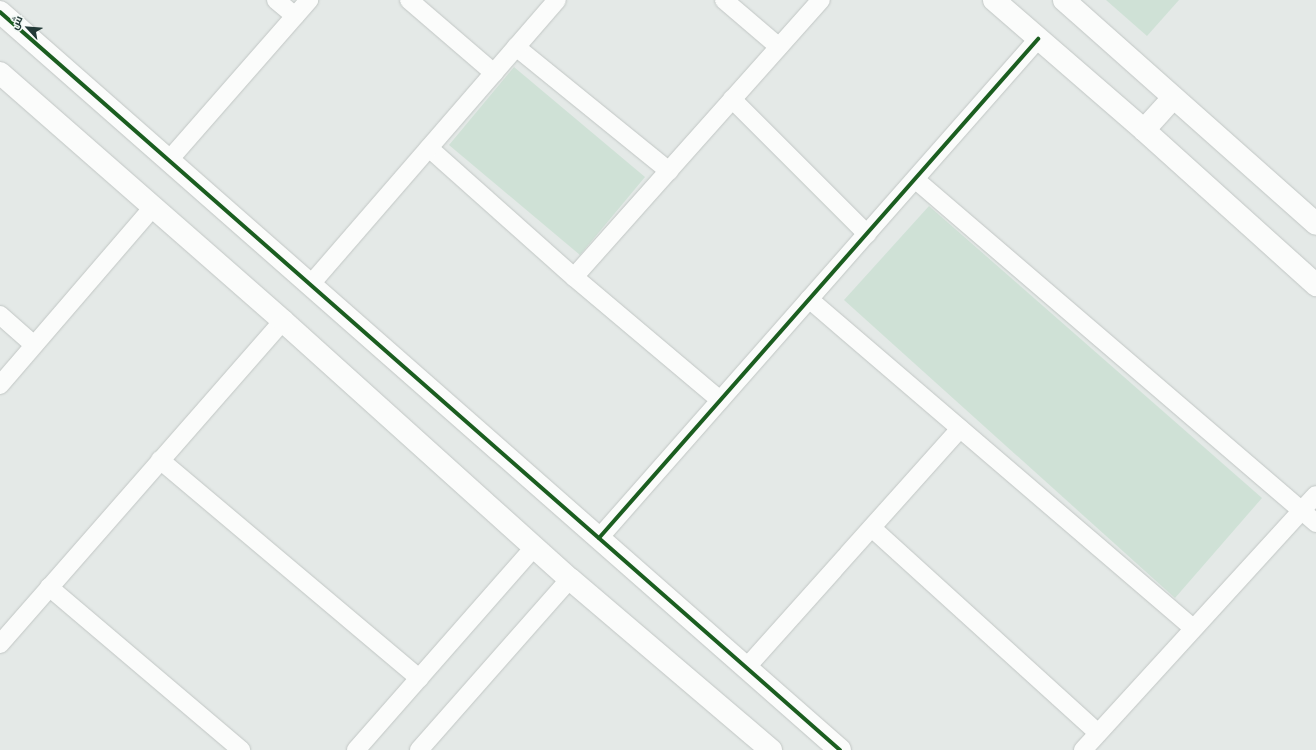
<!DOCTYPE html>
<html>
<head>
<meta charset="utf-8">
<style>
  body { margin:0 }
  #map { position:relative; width:1316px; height:750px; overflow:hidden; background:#e4e9e7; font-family:"Fira Sans",Cairo,sans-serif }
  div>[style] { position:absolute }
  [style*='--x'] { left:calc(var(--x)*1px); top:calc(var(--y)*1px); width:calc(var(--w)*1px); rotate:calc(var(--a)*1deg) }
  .green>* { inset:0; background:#cfe1d6 }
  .roads { filter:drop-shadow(0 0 1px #c1c6c4) drop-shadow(0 0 1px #c1c6c4) }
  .street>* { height:18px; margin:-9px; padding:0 9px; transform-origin:9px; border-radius:9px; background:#fbfcfb }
  .secondary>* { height:22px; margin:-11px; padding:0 11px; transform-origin:11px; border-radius:11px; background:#fbfcfb }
  .cycleway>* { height:4px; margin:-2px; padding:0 2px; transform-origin:2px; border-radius:2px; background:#1b5e20 }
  span { translate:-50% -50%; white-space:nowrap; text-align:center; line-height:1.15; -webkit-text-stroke:3px #f2f8f5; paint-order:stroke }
  .north { position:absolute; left:8px; top:8px; width:40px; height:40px; -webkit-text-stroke:3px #f2f8f5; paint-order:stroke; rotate:296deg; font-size:11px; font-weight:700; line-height:16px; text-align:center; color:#233a37 }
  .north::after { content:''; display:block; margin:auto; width:14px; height:18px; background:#233a37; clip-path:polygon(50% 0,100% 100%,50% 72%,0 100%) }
</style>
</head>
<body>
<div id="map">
  <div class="green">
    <div style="clip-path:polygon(1106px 0,1179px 0,1147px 36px)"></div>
    <div style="clip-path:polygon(514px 67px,645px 177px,580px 255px,449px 145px)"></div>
    <div style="clip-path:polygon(929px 206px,1262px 498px,1175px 598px,844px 300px)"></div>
  </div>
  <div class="roads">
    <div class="street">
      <div style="--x:276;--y:0;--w:25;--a:40"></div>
      <div style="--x:409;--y:0;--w:112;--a:40.7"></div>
      <div style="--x:724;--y:0;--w:72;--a:40.5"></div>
      <div style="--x:516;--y:47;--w:197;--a:39"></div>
      <div style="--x:732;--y:99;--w:191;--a:45"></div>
      <div style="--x:429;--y:148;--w:194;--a:41.7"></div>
      <div style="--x:574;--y:277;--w:191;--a:40.1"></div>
      <div style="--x:169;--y:160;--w:213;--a:-48.8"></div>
      <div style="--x:916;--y:180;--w:527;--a:40.61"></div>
      <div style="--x:574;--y:277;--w:371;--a:-48.3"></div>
      <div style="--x:310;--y:285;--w:377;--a:-49.1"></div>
      <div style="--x:809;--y:299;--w:506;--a:40.59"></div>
      <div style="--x:0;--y:315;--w:45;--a:41.4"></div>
      <div style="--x:0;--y:385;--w:235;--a:-49.3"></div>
      <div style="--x:160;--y:460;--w:339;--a:40.1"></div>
      <div style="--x:872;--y:528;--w:305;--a:42.2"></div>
      <div style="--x:599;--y:538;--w:665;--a:-48.66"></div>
      <div style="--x:49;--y:587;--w:252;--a:40.3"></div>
      <div style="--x:0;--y:644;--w:429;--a:-48.8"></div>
      <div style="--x:746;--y:668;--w:321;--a:-48.2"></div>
      <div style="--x:356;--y:750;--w:271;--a:-48.7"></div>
      <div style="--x:419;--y:750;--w:228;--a:-48.6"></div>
      <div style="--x:1083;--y:750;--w:345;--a:-47.6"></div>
    </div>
    <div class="secondary">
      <div style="--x:994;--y:0;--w:198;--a:40.9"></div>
      <div style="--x:1144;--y:130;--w:232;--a:42"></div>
      <div style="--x:1064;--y:0;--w:337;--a:41.6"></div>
      <div style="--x:0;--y:12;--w:1118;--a:41.3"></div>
      <div style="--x:0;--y:73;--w:376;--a:41.2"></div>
      <div style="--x:283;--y:321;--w:386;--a:42"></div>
      <div style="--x:570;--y:579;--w:264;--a:40.4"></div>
      <div style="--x:1144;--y:130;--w:43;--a:-47.8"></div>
    </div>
  </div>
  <div class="cycleway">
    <div style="--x:0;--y:12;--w:1118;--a:41.3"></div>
    <div style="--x:599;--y:538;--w:665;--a:-48.66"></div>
  </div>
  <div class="north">ش</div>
</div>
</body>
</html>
